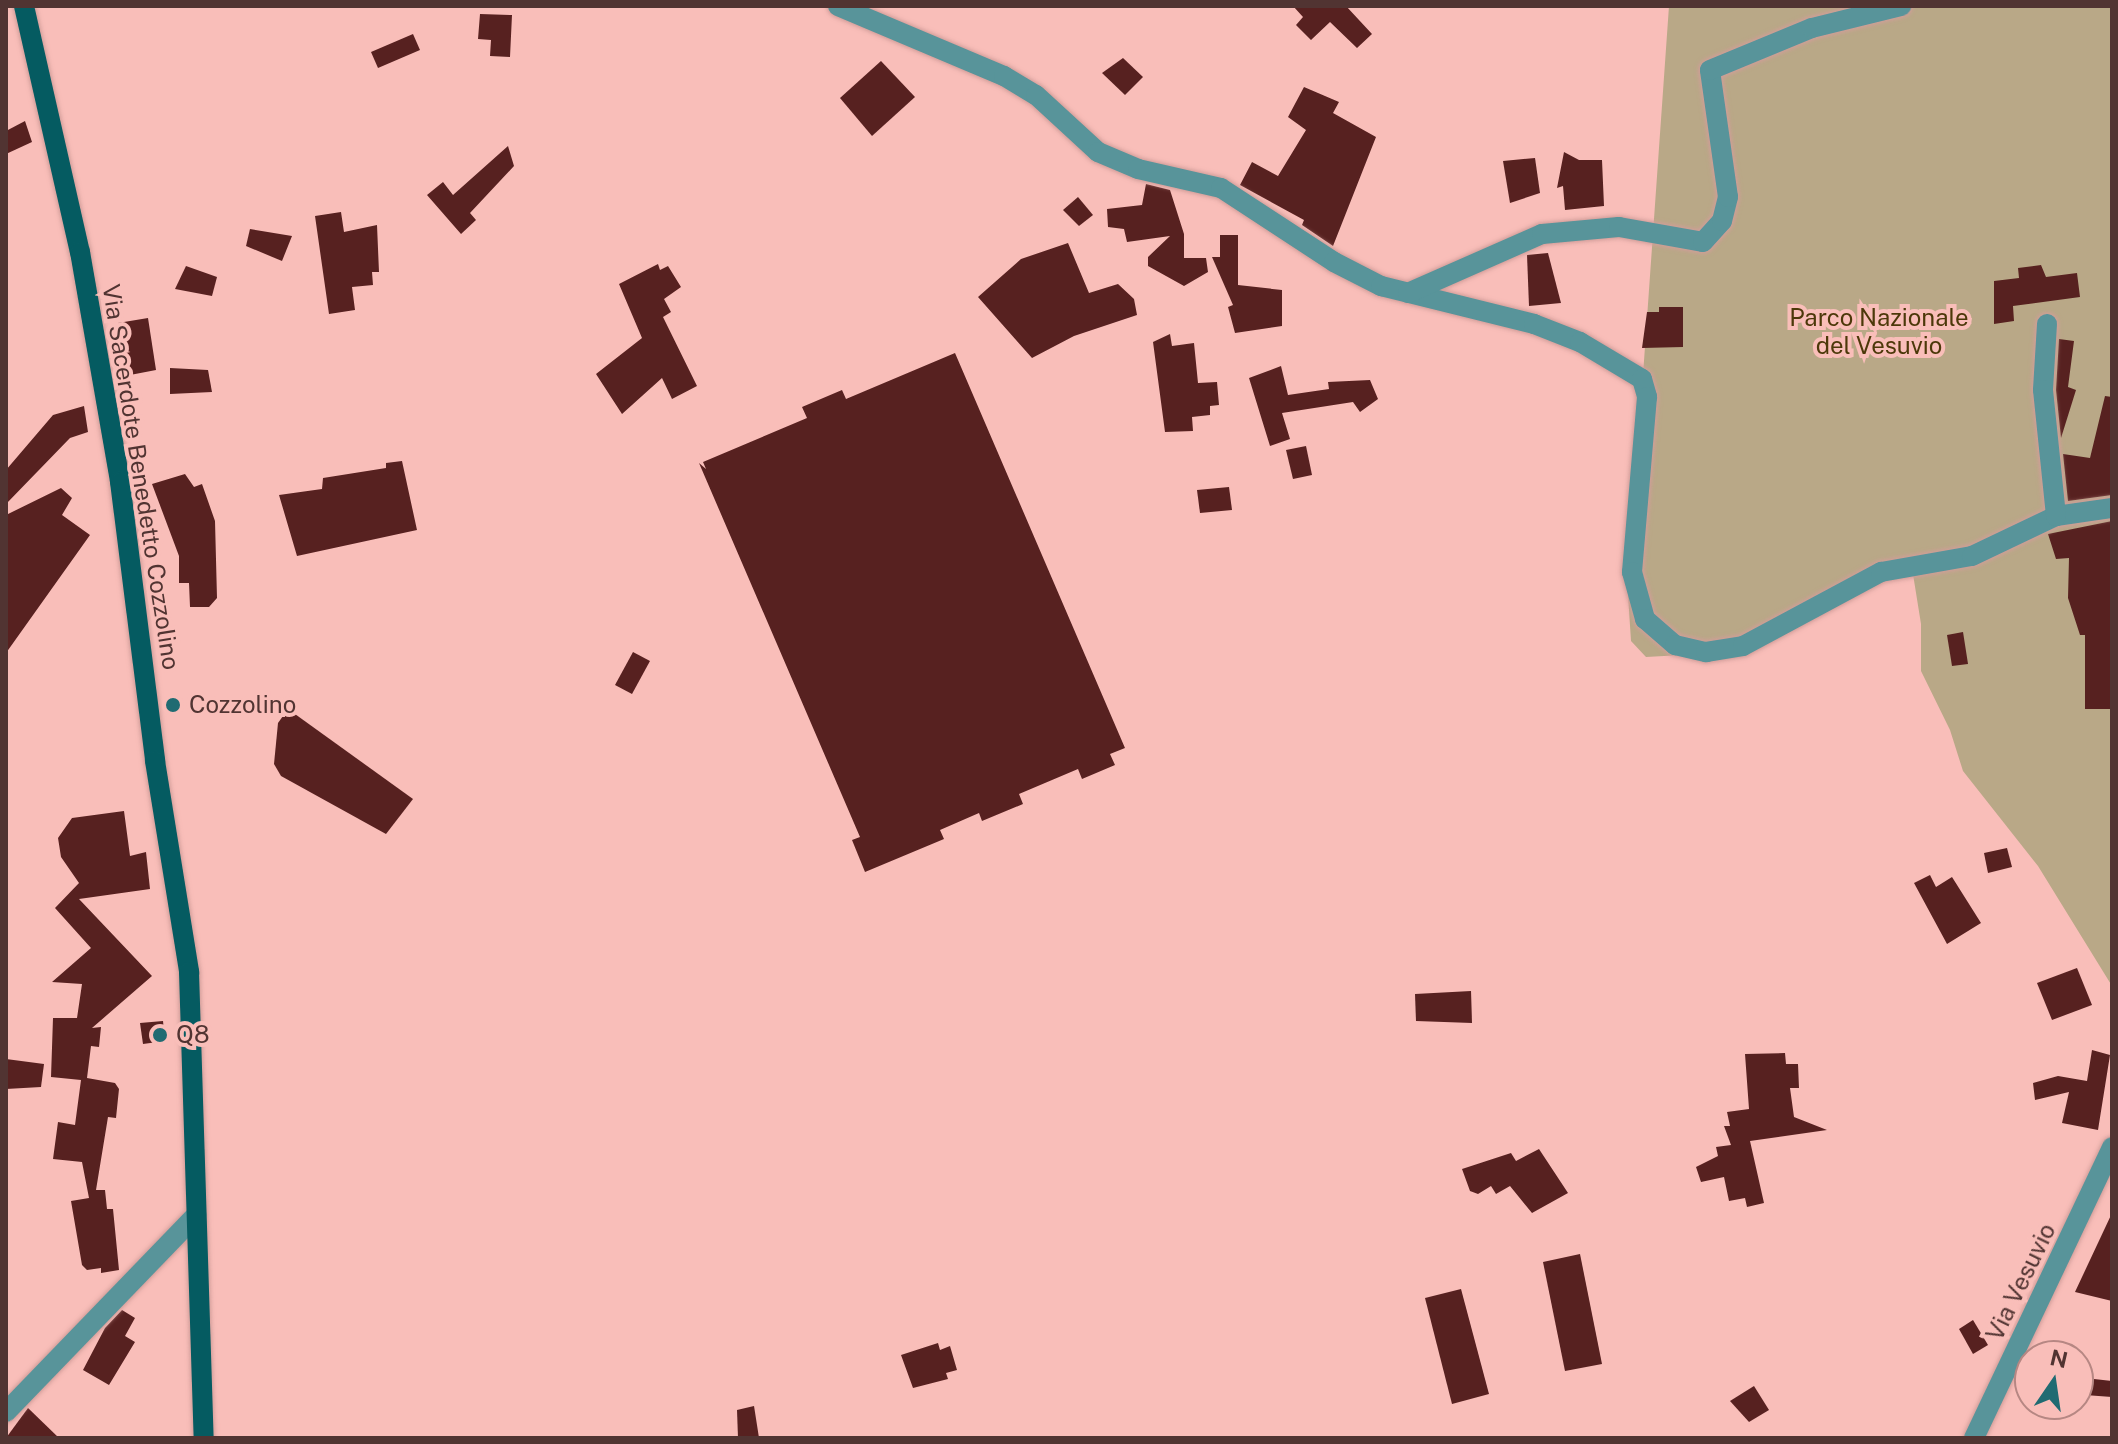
<!DOCTYPE html>
<html>
<head>
<meta charset="utf-8">
<style>
  body { margin:0 }
  #map { position:relative; width:2118px; height:1444px; overflow:hidden; background:#f9beb9; font-family:"Public Sans",sans-serif }
  div>[style] { position:absolute }
  [style*='--x'] { left:calc(var(--x)*1px); top:calc(var(--y)*1px); width:calc(var(--w)*1px); rotate:calc(var(--a)*1deg) }
  .green>* { inset:0; background:#b9a887 }
  .building>* { inset:0; background:#572120 }
  .roads { filter:drop-shadow(0 0 2px #d19d99) drop-shadow(0 0 2px #d19d99) }
  .minor>* { height:20px; margin:-10px; padding:0 10px; transform-origin:10px; border-radius:10px; background:#58949a }
  .major>* { height:20px; margin:-10px; padding:0 10px; transform-origin:10px; border-radius:10px; background:#055b61 }
  .dots>* { width:22px; height:22px; translate:-50% -50%; box-sizing:border-box; border:4px solid #f9beb9; border-radius:50% }
  span { translate:-50% -50%; white-space:nowrap; text-align:center; line-height:1.15; -webkit-text-stroke:8px #f9beb9; paint-order:stroke }
  .park-label { font-size:24px; color:#4c3809 }
  .street-label { font-size:24px; color:#513432 }
  .poi-label { font-size:24px; color:#513432 }
  .left { translate:0 -50%; text-align:left }
  .frame { position:absolute; inset:0; border:8px solid #513432; pointer-events:none }
  .north { position:absolute; left:2014px; top:1340px; width:80px; height:80px; box-sizing:border-box; background:#f9beb9; border:2px solid #b68783; border-radius:50%; rotate:13deg; font-size:22px; font-weight:700; line-height:32px; text-align:center; color:#513432 }
  .north::after { content:''; display:block; margin:auto; width:28px; height:36px; background:#206b72; clip-path:polygon(50% 0,100% 100%,50% 72%,0 100%) }
</style>
</head>
<body>
<div id="map">
  <div class="green">
    <div style="clip-path:polygon(1669px 6px,2112px 6px,2112px 986px,2038px 866px,1963px 771px,1950px 730px,1921px 671px,1921px 624px,1912px 568px,1777px 634px,1682px 655px,1646px 657px,1631px 641px,1625px 548px,1643px 375px)"></div>
  </div>
  <div class="building">
    <div style="clip-path:polygon(1293px 6px,1346px 6px,1372px 34px,1357px 48px,1330px 22px,1311px 40px,1296px 25px,1303px 17px)"></div>
    <div style="clip-path:polygon(480px 14px,512px 15px,510px 57px,490px 56px,491px 40px,478px 39px)"></div>
    <div style="clip-path:polygon(413px 34px,420px 50px,378px 68px,371px 52px)"></div>
    <div style="clip-path:polygon(1123px 58px,1143px 77px,1125px 95px,1102px 73px)"></div>
    <div style="clip-path:polygon(881px 61px,915px 97px,872px 136px,840px 98px)"></div>
    <div style="clip-path:polygon(1304px 87px,1339px 102px,1333px 113px,1376px 137px,1333px 246px,1302px 225px,1304px 220px,1240px 185px,1252px 162px,1278px 176px,1306px 130px,1288px 117px)"></div>
    <div style="clip-path:polygon(25px 121px,32px 142px,6px 154px,6px 131px)"></div>
    <div style="clip-path:polygon(508px 146px,514px 166px,470px 213px,476px 220px,461px 234px,427px 195px,443px 182px,453px 195px)"></div>
    <div style="clip-path:polygon(1564px 152px,1579px 160px,1602px 160px,1604px 206px,1565px 210px,1563px 186px,1557px 188px)"></div>
    <div style="clip-path:polygon(1535px 158px,1540px 193px,1510px 203px,1503px 161px)"></div>
    <div style="clip-path:polygon(1146px 184px,1170px 190px,1184px 234px,1184px 258px,1206px 258px,1208px 272px,1184px 286px,1148px 266px,1148px 257px,1170px 236px,1127px 242px,1124px 229px,1108px 227px,1107px 209px,1142px 205px)"></div>
    <div style="clip-path:polygon(1078px 197px,1093px 215px,1079px 226px,1063px 210px)"></div>
    <div style="clip-path:polygon(341px 212px,344px 232px,377px 225px,379px 272px,372px 272px,373px 285px,352px 287px,355px 310px,329px 314px,315px 216px)"></div>
    <div style="clip-path:polygon(250px 229px,292px 236px,282px 261px,246px 246px)"></div>
    <div style="clip-path:polygon(1220px 235px,1238px 235px,1238px 285px,1282px 290px,1282px 326px,1235px 333px,1228px 307px,1233px 305px,1212px 257px,1220px 257px)"></div>
    <div style="clip-path:polygon(1068px 243px,1089px 293px,1118px 284px,1134px 299px,1137px 315px,1074px 336px,1032px 358px,978px 297px,1021px 259px)"></div>
    <div style="clip-path:polygon(1548px 253px,1561px 303px,1529px 306px,1527px 255px)"></div>
    <div style="clip-path:polygon(658px 264px,660px 270px,668px 266px,681px 287px,664px 299px,671px 312px,663px 317px,697px 386px,672px 399px,662px 378px,622px 414px,596px 374px,642px 338px,619px 284px)"></div>
    <div style="clip-path:polygon(2041px 265px,2046px 277px,2077px 273px,2080px 297px,2013px 306px,2014px 321px,1994px 324px,1994px 281px,2019px 278px,2018px 268px)"></div>
    <div style="clip-path:polygon(186px 266px,217px 277px,212px 296px,175px 289px)"></div>
    <div style="clip-path:polygon(1659px 307px,1683px 307px,1683px 347px,1642px 348px,1647px 312px,1659px 312px)"></div>
    <div style="clip-path:polygon(148px 318px,156px 370px,130px 375px,118px 323px)"></div>
    <div style="clip-path:polygon(1170px 334px,1172px 346px,1194px 343px,1198px 383px,1217px 382px,1219px 405px,1210px 406px,1210px 415px,1192px 417px,1193px 431px,1165px 432px,1153px 342px)"></div>
    <div style="clip-path:polygon(2059px 339px,2074px 341px,2068px 387px,2076px 390px,2061px 438px,2056px 390px)"></div>
    <div style="clip-path:polygon(955px 353px,1125px 748px,1110px 754px,1115px 765px,1082px 779px,1078px 769px,1019px 794px,1023px 804px,982px 821px,979px 813px,940px 830px,944px 839px,865px 872px,852px 840px,860px 837px,699px 463px,706px 469px,703px 462px,807px 418px,802px 407px,842px 390px,846px 399px)"></div>
    <div style="clip-path:polygon(1281px 366px,1288px 395px,1329px 389px,1328px 382px,1370px 380px,1378px 399px,1360px 412px,1353px 402px,1282px 413px,1290px 439px,1270px 446px,1249px 378px)"></div>
    <div style="clip-path:polygon(170px 368px,208px 370px,212px 392px,170px 394px)"></div>
    <div style="clip-path:polygon(2105px 396px,2112px 397px,2112px 495px,2068px 501px,2063px 454px,2090px 458px)"></div>
    <div style="clip-path:polygon(84px 406px,88px 432px,70px 438px,6px 504px,6px 470px,53px 415px)"></div>
    <div style="clip-path:polygon(1306px 446px,1312px 475px,1293px 479px,1286px 450px)"></div>
    <div style="clip-path:polygon(402px 461px,417px 530px,297px 556px,279px 495px,322px 489px,323px 478px,386px 468px,386px 463px)"></div>
    <div style="clip-path:polygon(185px 474px,194px 487px,202px 484px,215px 521px,217px 598px,209px 607px,190px 607px,189px 583px,179px 583px,179px 556px,152px 484px)"></div>
    <div style="clip-path:polygon(1229px 487px,1232px 510px,1200px 513px,1197px 490px)"></div>
    <div style="clip-path:polygon(61px 488px,72px 498px,62px 515px,90px 535px,6px 653px,6px 515px)"></div>
    <div style="clip-path:polygon(2112px 521px,2112px 709px,2085px 709px,2085px 635px,2080px 635px,2068px 598px,2069px 558px,2056px 559px,2048px 534px)"></div>
    <div style="clip-path:polygon(1963px 632px,1968px 664px,1952px 666px,1947px 635px)"></div>
    <div style="clip-path:polygon(633px 652px,650px 661px,632px 694px,615px 685px)"></div>
    <div style="clip-path:polygon(288px 709px,413px 799px,386px 834px,281px 776px,274px 764px,278px 723px)"></div>
    <div style="clip-path:polygon(124px 811px,130px 856px,146px 852px,150px 889px,79px 899px,152px 976px,92px 1028px,101px 1027px,99px 1047px,91px 1046px,87px 1078px,115px 1083px,119px 1089px,116px 1118px,108px 1117px,96px 1190px,105px 1190px,107px 1209px,113px 1209px,119px 1270px,101px 1273px,101px 1268px,87px 1270px,82px 1265px,71px 1201px,89px 1198px,82px 1162px,53px 1159px,58px 1122px,75px 1125px,81px 1080px,51px 1077px,53px 1018px,77px 1018px,82px 984px,52px 982px,91px 948px,55px 908px,79px 883px,61px 857px,58px 838px,72px 818px)"></div>
    <div style="clip-path:polygon(2007px 848px,2012px 867px,1988px 873px,1984px 853px)"></div>
    <div style="clip-path:polygon(1930px 875px,1936px 887px,1952px 877px,1981px 923px,1947px 944px,1914px 883px)"></div>
    <div style="clip-path:polygon(2077px 968px,2092px 1005px,2052px 1020px,2037px 983px)"></div>
    <div style="clip-path:polygon(1471px 991px,1472px 1023px,1416px 1021px,1415px 994px)"></div>
    <div style="clip-path:polygon(163px 1021px,165px 1041px,143px 1044px,140px 1023px)"></div>
    <div style="clip-path:polygon(2092px 1050px,2110px 1055px,2098px 1130px,2062px 1123px,2069px 1092px,2035px 1100px,2033px 1083px,2058px 1076px,2087px 1081px)"></div>
    <div style="clip-path:polygon(1785px 1053px,1786px 1064px,1798px 1064px,1799px 1088px,1790px 1088px,1794px 1117px,1827px 1130px,1750px 1141px,1764px 1203px,1747px 1207px,1745px 1198px,1729px 1201px,1724px 1177px,1701px 1182px,1696px 1167px,1718px 1156px,1716px 1147px,1731px 1145px,1724px 1126px,1730px 1126px,1727px 1112px,1749px 1109px,1745px 1054px)"></div>
    <div style="clip-path:polygon(6px 1059px,44px 1064px,41px 1087px,6px 1089px)"></div>
    <div style="clip-path:polygon(1539px 1149px,1568px 1193px,1532px 1213px,1510px 1186px,1496px 1194px,1491px 1186px,1478px 1194px,1470px 1191px,1462px 1169px,1511px 1153px,1516px 1161px)"></div>
    <div style="clip-path:polygon(2112px 1213px,2112px 1301px,2075px 1292px)"></div>
    <div style="clip-path:polygon(1580px 1254px,1602px 1364px,1565px 1371px,1543px 1262px)"></div>
    <div style="clip-path:polygon(1461px 1289px,1489px 1394px,1452px 1404px,1425px 1298px)"></div>
    <div style="clip-path:polygon(122px 1310px,135px 1318px,125px 1336px,135px 1342px,109px 1385px,83px 1370px,105px 1328px)"></div>
    <div style="clip-path:polygon(1973px 1320px,1988px 1345px,1973px 1354px,1959px 1329px)"></div>
    <div style="clip-path:polygon(938px 1343px,940px 1350px,950px 1346px,957px 1370px,946px 1373px,948px 1379px,913px 1388px,901px 1355px)"></div>
    <div style="clip-path:polygon(2085px 1378px,2112px 1381px,2112px 1397px,2085px 1395px)"></div>
    <div style="clip-path:polygon(1754px 1386px,1769px 1410px,1749px 1422px,1730px 1401px)"></div>
    <div style="clip-path:polygon(754px 1406px,759px 1438px,738px 1438px,737px 1410px)"></div>
    <div style="clip-path:polygon(28px 1408px,59px 1438px,6px 1438px)"></div>
  </div>
  <div class="roads">
    <div class="minor">
      <div style="--x:838;--y:6;--w:180;--a:22.9"></div>
      <div style="--x:1004;--y:76;--w:37;--a:31"></div>
      <div style="--x:1036;--y:95;--w:84;--a:42.6"></div>
      <div style="--x:1098;--y:152;--w:43;--a:23"></div>
      <div style="--x:1138;--y:169;--w:85;--a:12.9"></div>
      <div style="--x:1221;--y:188;--w:135;--a:33.2"></div>
      <div style="--x:1334;--y:262;--w:53;--a:27.1"></div>
      <div style="--x:1381;--y:286;--w:158;--a:13.9"></div>
      <div style="--x:1534;--y:324;--w:49;--a:21.4"></div>
      <div style="--x:1580;--y:342;--w:72;--a:30.8"></div>
      <div style="--x:1642;--y:379;--w:19;--a:74"></div>
      <div style="--x:1647;--y:397;--w:176;--a:94.9"></div>
      <div style="--x:1632;--y:572;--w:49;--a:74.5"></div>
      <div style="--x:1645;--y:619;--w:40;--a:41"></div>
      <div style="--x:1675;--y:645;--w:32;--a:13"></div>
      <div style="--x:1706;--y:652;--w:37;--a:-9"></div>
      <div style="--x:1743;--y:646;--w:157;--a:-28.2"></div>
      <div style="--x:1881;--y:572;--w:92;--a:-10"></div>
      <div style="--x:1972;--y:556;--w:93;--a:-25.5"></div>
      <div style="--x:2056;--y:516;--w:57;--a:-8.1"></div>
      <div style="--x:1408;--y:293;--w:146;--a:-23.8"></div>
      <div style="--x:1542;--y:234;--w:77;--a:-5.2"></div>
      <div style="--x:1619;--y:227;--w:85;--a:10.1"></div>
      <div style="--x:1703;--y:242;--w:28;--a:-48"></div>
      <div style="--x:1722;--y:221;--w:25;--a:-76"></div>
      <div style="--x:1728;--y:197;--w:128;--a:-98.1"></div>
      <div style="--x:1710;--y:70;--w:110;--a:-22.4"></div>
      <div style="--x:1812;--y:28;--w:92;--a:-13.9"></div>
      <div style="--x:2047;--y:324;--w:66;--a:93.5"></div>
      <div style="--x:2043;--y:390;--w:127;--a:84.1"></div>
      <div style="--x:6;--y:1412;--w:274;--a:-46"></div>
      <div style="--x:1974;--y:1438;--w:322;--a:-64.6"></div>
    </div>
    <div class="major">
      <div style="--x:24;--y:6;--w:252;--a:77.2"></div>
      <div style="--x:80;--y:252;--w:233;--a:80.1"></div>
      <div style="--x:120;--y:482;--w:281;--a:82.8"></div>
      <div style="--x:155;--y:761;--w:214;--a:80.8"></div>
      <div style="--x:189;--y:972;--w:466;--a:88.2"></div>
    </div>
  </div>
  <div class="dots">
    <div style="left:173px;top:705px;background:#206b72"></div>
    <div style="left:160px;top:1035px;background:#206b72"></div>
  </div>
  <div class="park-label">
    <span style="left:1879px;top:332px">Parco Nazionale<br>del Vesuvio</span>
  </div>
  <div class="street-label">
    <span style="left:141px;top:477px;rotate:81deg">Via Sacerdote Benedetto Cozzolino</span>
    <span style="left:2021px;top:1282px;rotate:-64deg">Via Vesuvio</span>
  </div>
  <div class="poi-label">
    <span class="left" style="left:189px;top:705px">Cozzolino</span>
    <span class="left" style="left:176px;top:1035px">Q8</span>
  </div>
  <div class="frame"></div>
  <div class="north">N</div>
</div>
</body>
</html>
